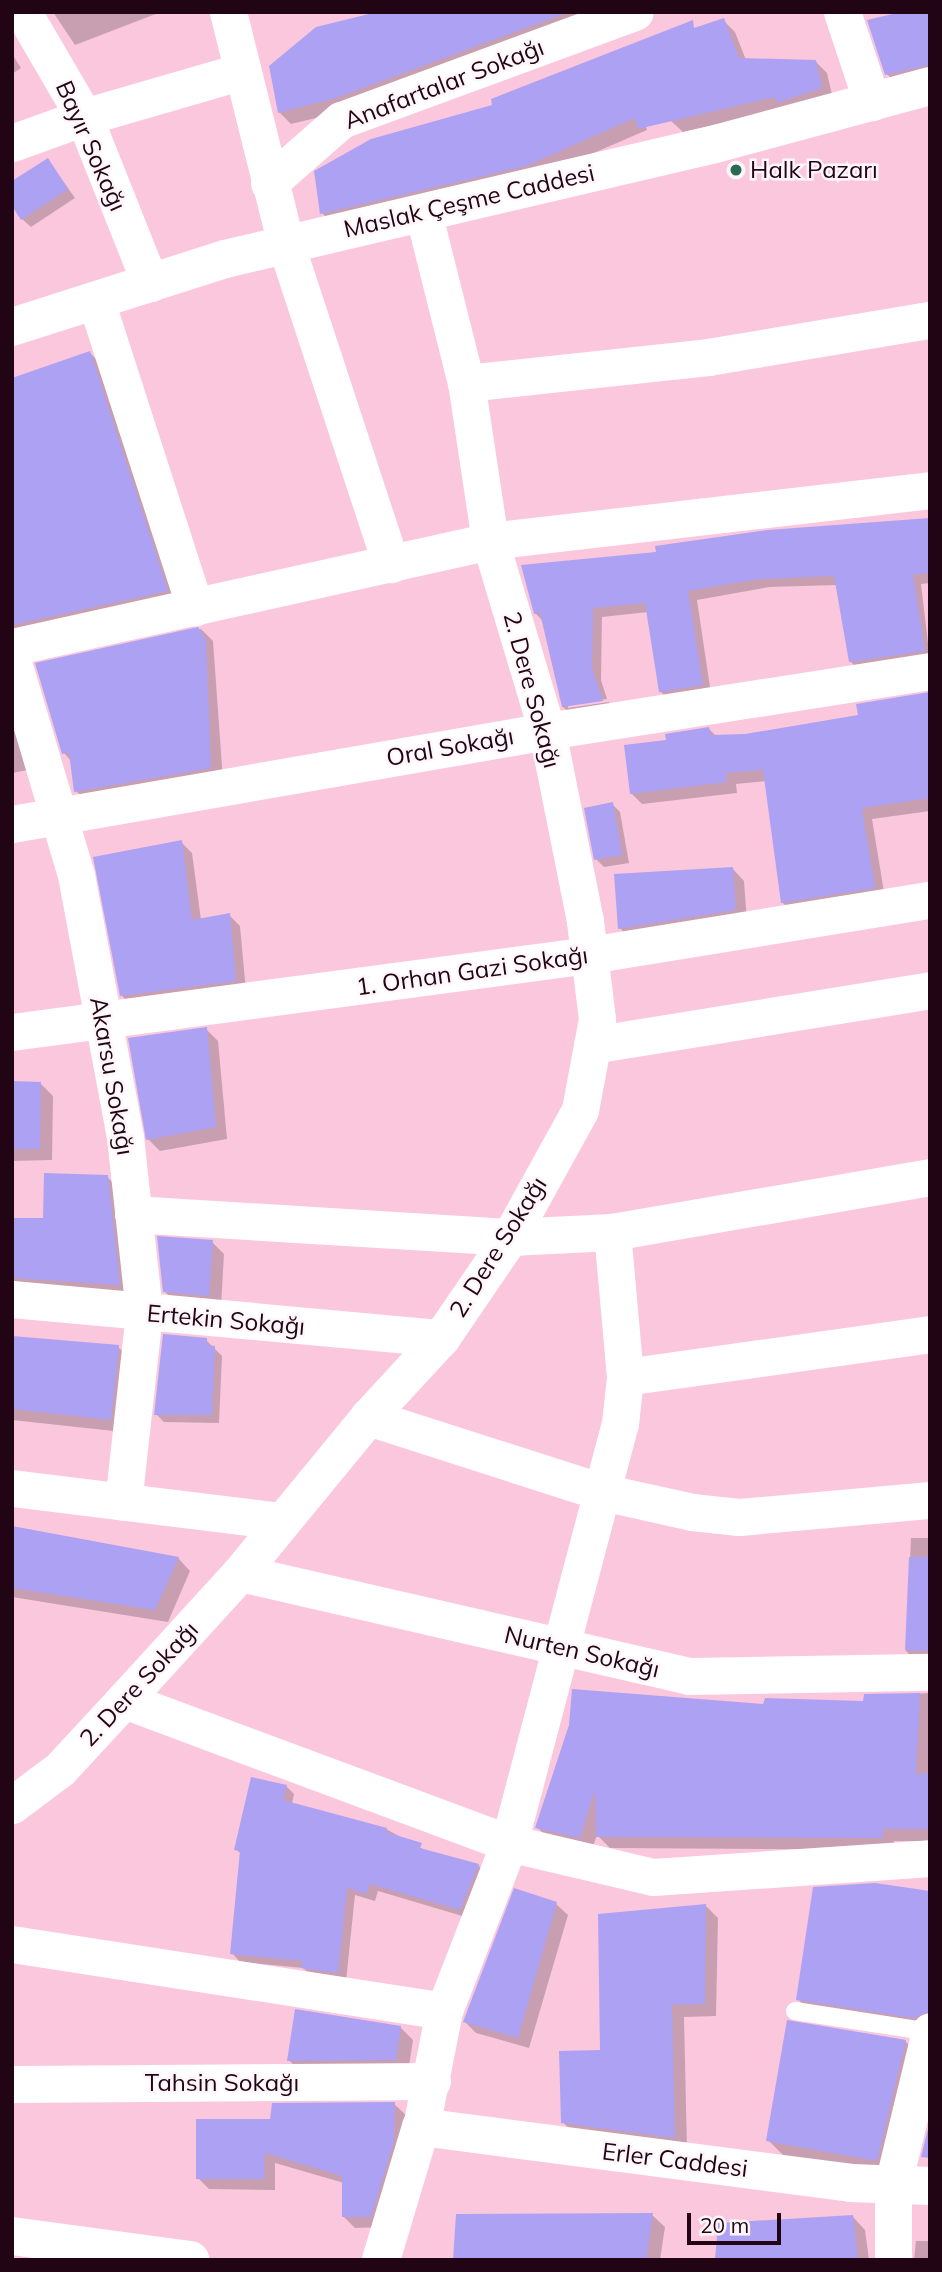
<!DOCTYPE html>
<html>
<head>
<meta charset="utf-8">
<style>
  body { margin:0 }
  #map { position:relative; width:942px; height:2272px; overflow:hidden; background:#fbc7dd; font-family:Mulish,sans-serif }
  div>[style] { position:absolute }
  [style*='--x'] { left:calc(var(--x)*1px); top:calc(var(--y)*1px); width:calc(var(--w)*1px); rotate:calc(var(--a)*1deg) }
  .shadow>* { inset:0; background:#0003 }
  .building>* { inset:0; background:#ada1f3 }
  .service>* { height:18px; margin:-9px; padding:0 9px; transform-origin:9px; border-radius:9px; background:#fff }
  .minor>* { height:37px; margin:-18.5px; padding:0 18.5px; transform-origin:18.5px; border-radius:18.5px; background:#fff }
  .tertiary>* { height:38px; margin:-19px; padding:0 19px; transform-origin:19px; border-radius:19px; background:#fff }
  .dots>* { width:19px; height:19px; translate:-50% -50%; box-sizing:border-box; border:4px solid #fff6fa; border-radius:50% }
  span { translate:-50% -50%; white-space:nowrap; text-align:center; line-height:1.15; -webkit-text-stroke:5px #fff6fa; paint-order:stroke }
  .street-label { font-size:24px; color:#210514 }
  .poi-label { font-size:24px; color:#210514 }
  .left { translate:0 -50%; text-align:left }
  .frame { position:absolute; inset:0; border:14px solid #210514; pointer-events:none }
  .scale { position:absolute; left:687px; top:2213px; width:94px; height:32px; box-sizing:border-box; border:4px solid #210514; border-top:0; padding-left:9px; font-size:21px; line-height:24px; white-space:nowrap; color:#210514; -webkit-text-stroke:5px #fff6fa; paint-order:stroke }
</style>
</head>
<body>
<div id="map">
  <div class="shadow">
    <div style="clip-path:polygon(53px 12px,161px 12px,75px 45px)"></div>
    <div style="clip-path:polygon(382px 12px,612px 12px,349px 110px,291px 124px,279px 112px)"></div>
    <div style="clip-path:polygon(930px 12px,930px 78px,897px 85px,887px 74px)"></div>
    <div style="clip-path:polygon(723px 20px,735px 32px,746px 60px,815px 61px,827px 73px,833px 99px,683px 132px,671px 121px)"></div>
    <div style="clip-path:polygon(12px 54px,21px 68px,12px 74px)"></div>
    <div style="clip-path:polygon(628px 67px,647px 130px,538px 177px,334px 225px,322px 213px,316px 172px,372px 140px)"></div>
    <div style="clip-path:polygon(48px 160px,75px 198px,31px 227px,22px 219px)"></div>
    <div style="clip-path:polygon(90px 353px,106px 369px,182px 607px,12px 649px,12px 379px)"></div>
    <div style="clip-path:polygon(930px 519px,930px 583px,921px 584px,930px 660px,860px 671px,851px 662px,837px 585px,769px 587px,697px 600px,711px 694px,670px 701px,660px 691px,648px 612px,602px 617px,601px 680px,607px 699px,568px 705px,568px 708px,609px 702px,611px 710px,573px 716px,563px 707px,543px 621px,535px 613px,658px 553px)"></div>
    <div style="clip-path:polygon(201px 629px,213px 641px,223px 780px,88px 803px,76px 791px,72px 762px,64px 753px,41px 664px)"></div>
    <div style="clip-path:polygon(930px 694px,930px 811px,872px 819px,885px 898px,793px 913px,782px 902px,766px 781px,736px 784px,737px 793px,642px 804px,631px 793px,668px 741px,709px 729px,716px 736px,746px 735px,860px 716px)"></div>
    <div style="clip-path:polygon(12px 718px,28px 770px,12px 773px)"></div>
    <div style="clip-path:polygon(612px 804px,620px 812px,629px 863px,604px 867px,596px 859px)"></div>
    <div style="clip-path:polygon(181px 842px,192px 853px,201px 920px,229px 915px,240px 926px,246px 991px,132px 1006px,122px 996px)"></div>
    <div style="clip-path:polygon(732px 868px,744px 881px,747px 922px,632px 941px,620px 928px)"></div>
    <div style="clip-path:polygon(206px 1029px,218px 1041px,227px 1139px,160px 1151px,148px 1139px)"></div>
    <div style="clip-path:polygon(12px 1083px,40px 1083px,53px 1096px,52px 1160px,12px 1161px)"></div>
    <div style="clip-path:polygon(107px 1177px,118px 1187px,129px 1294px,12px 1288px,12px 1220px,45px 1220px)"></div>
    <div style="clip-path:polygon(212px 1242px,224px 1254px,221px 1307px,177px 1303px,164px 1291px)"></div>
    <div style="clip-path:polygon(12px 1337px,118px 1347px,131px 1359px,123px 1432px,12px 1420px)"></div>
    <div style="clip-path:polygon(206px 1340px,222px 1356px,219px 1423px,164px 1422px,156px 1414px)"></div>
    <div style="clip-path:polygon(12px 1528px,178px 1558px,190px 1571px,168px 1622px,12px 1597px)"></div>
    <div style="clip-path:polygon(911px 1538px,930px 1538px,930px 1662px,918px 1663px,906px 1651px)"></div>
    <div style="clip-path:polygon(930px 1693px,930px 1841px,894px 1841px,894px 1850px,610px 1848px,597px 1835px,592px 1849px,549px 1839px,537px 1827px,570px 1725px,765px 1705px,864px 1703px,866px 1696px)"></div>
    <div style="clip-path:polygon(286px 1786px,294px 1794px,292px 1804px,386px 1829px,428px 1852px,478px 1865px,486px 1873px,469px 1918px,378px 1891px,375px 1901px,355px 1895px,346px 1981px,311px 1975px,303px 1968px,240px 1962px,232px 1953px,241px 1854px,236px 1849px)"></div>
    <div style="clip-path:polygon(930px 1893px,930px 2029px,810px 2012px,798px 1999px)"></div>
    <div style="clip-path:polygon(556px 1904px,568px 1915px,529px 2048px,476px 2033px,465px 2022px)"></div>
    <div style="clip-path:polygon(705px 1905px,718px 1918px,716px 2016px,684px 2017px,687px 2149px,575px 2135px,563px 2122px,602px 2052px)"></div>
    <div style="clip-path:polygon(400px 2027px,413px 2040px,408px 2072px,301px 2073px,289px 2060px)"></div>
    <div style="clip-path:polygon(905px 2041px,921px 2057px,893px 2176px,784px 2156px,768px 2140px)"></div>
    <div style="clip-path:polygon(394px 2104px,406px 2115px,382px 2227px,355px 2228px,344px 2217px,344px 2183px,275px 2163px,275px 2190px,209px 2189px,198px 2178px,271px 2121px)"></div>
    <div style="clip-path:polygon(652px 2215px,665px 2227px,660px 2260px,455px 2260px)"></div>
    <div style="clip-path:polygon(853px 2217px,865px 2230px,869px 2260px,716px 2260px)"></div>
    <div style="clip-path:polygon(916px 2241px,930px 2241px,930px 2260px,914px 2260px)"></div>
  </div>
  <div class="building">
    <div style="clip-path:polygon(377px 12px,569px 12px,336px 98px,278px 113px,269px 66px,316px 27px)"></div>
    <div style="clip-path:polygon(901px 12px,930px 12px,930px 65px,885px 75px,867px 20px)"></div>
    <div style="clip-path:polygon(724px 18px,739px 58px,816px 60px,822px 88px,776px 103px,775px 97px,638px 129px,635px 118px,526px 166px,320px 214px,314px 171px,371px 139px,492px 105px,491px 99px,693px 20px,694px 28px)"></div>
    <div style="clip-path:polygon(48px 158px,68px 189px,21px 220px,12px 206px,12px 181px)"></div>
    <div style="clip-path:polygon(90px 351px,168px 591px,12px 625px,12px 378px)"></div>
    <div style="clip-path:polygon(930px 518px,930px 573px,913px 575px,925px 651px,849px 662px,834px 576px,759px 579px,688px 591px,703px 685px,659px 692px,645px 603px,593px 608px,592px 669px,603px 701px,562px 707px,540px 613px,534px 614px,521px 565px,656px 552px,655px 546px,768px 530px)"></div>
    <div style="clip-path:polygon(198px 627px,206px 640px,211px 768px,74px 792px,69px 753px,62px 754px,35px 663px)"></div>
    <div style="clip-path:polygon(930px 692px,930px 798px,862px 808px,875px 888px,781px 903px,763px 770px,726px 773px,727px 782px,630px 794px,624px 745px,666px 740px,665px 734px,709px 727px,711px 735px,745px 734px,858px 715px,856px 704px)"></div>
    <div style="clip-path:polygon(613px 802px,622px 855px,594px 860px,584px 808px)"></div>
    <div style="clip-path:polygon(182px 840px,192px 920px,230px 913px,236px 981px,120px 996px,93px 857px)"></div>
    <div style="clip-path:polygon(733px 867px,736px 910px,618px 929px,614px 874px)"></div>
    <div style="clip-path:polygon(207px 1027px,216px 1127px,146px 1140px,128px 1038px)"></div>
    <div style="clip-path:polygon(12px 1081px,41px 1082px,40px 1149px,12px 1149px)"></div>
    <div style="clip-path:polygon(44px 1173px,108px 1175px,120px 1285px,12px 1278px,12px 1218px,43px 1218px)"></div>
    <div style="clip-path:polygon(157px 1236px,213px 1240px,209px 1296px,163px 1292px)"></div>
    <div style="clip-path:polygon(163px 1334px,207px 1338px,207px 1345px,215px 1346px,212px 1415px,154px 1415px)"></div>
    <div style="clip-path:polygon(12px 1336px,119px 1345px,111px 1420px,12px 1409px)"></div>
    <div style="clip-path:polygon(12px 1526px,179px 1557px,155px 1610px,12px 1588px)"></div>
    <div style="clip-path:polygon(909px 1557px,930px 1557px,930px 1651px,905px 1650px)"></div>
    <div style="clip-path:polygon(572px 1689px,763px 1704px,765px 1698px,863px 1701px,864px 1694px,920px 1693px,916px 1774px,930px 1773px,930px 1829px,883px 1829px,883px 1838px,596px 1837px,595px 1790px,580px 1838px,535px 1828px,569px 1725px)"></div>
    <div style="clip-path:polygon(251px 1777px,287px 1785px,283px 1800px,387px 1828px,386px 1832px,422px 1843px,420px 1848px,479px 1864px,460px 1910px,370px 1884px,367px 1894px,347px 1888px,338px 1973px,301px 1968px,302px 1961px,230px 1954px,240px 1851px,234px 1850px)"></div>
    <div style="clip-path:polygon(875px 1883px,930px 1891px,930px 2011px,914px 2018px,796px 2000px,813px 1887px)"></div>
    <div style="clip-path:polygon(514px 1888px,557px 1902px,518px 2038px,463px 2022px)"></div>
    <div style="clip-path:polygon(706px 1904px,705px 2004px,672px 2005px,675px 2138px,561px 2123px,559px 2051px,600px 2050px,598px 1914px)"></div>
    <div style="clip-path:polygon(295px 2009px,401px 2026px,396px 2060px,287px 2061px)"></div>
    <div style="clip-path:polygon(787px 2020px,906px 2040px,877px 2161px,766px 2141px)"></div>
    <div style="clip-path:polygon(395px 2102px,394px 2141px,371px 2217px,342px 2217px,342px 2176px,265px 2153px,264px 2179px,196px 2179px,196px 2119px,270px 2119px,272px 2103px)"></div>
    <div style="clip-path:polygon(930px 2121px,930px 2158px,921px 2157px)"></div>
    <div style="clip-path:polygon(653px 2213px,646px 2260px,453px 2260px,456px 2214px)"></div>
    <div style="clip-path:polygon(853px 2215px,858px 2260px,715px 2260px,718px 2223px)"></div>
  </div>
  <div class="service">
    <div style="--x:795;--y:2011;--w:137;--a:8.8"></div>
  </div>
  <div class="minor">
    <div style="--x:23;--y:12;--w:121;--a:59.8"></div>
    <div style="--x:84;--y:117;--w:179;--a:68.3"></div>
    <div style="--x:228;--y:12;--w:240;--a:76"></div>
    <div style="--x:286;--y:245;--w:336;--a:71.8"></div>
    <div style="--x:842;--y:12;--w:95;--a:71.6"></div>
    <div style="--x:12;--y:143;--w:77;--a:-19.9"></div>
    <div style="--x:84;--y:117;--w:165;--a:-16.2"></div>
    <div style="--x:269;--y:183;--w:96;--a:-41.2"></div>
    <div style="--x:341;--y:120;--w:313;--a:-20.2"></div>
    <div style="--x:96;--y:301;--w:322;--a:72.1"></div>
    <div style="--x:466;--y:383;--w:243;--a:-6.1"></div>
    <div style="--x:708;--y:357;--w:225;--a:-9.5"></div>
    <div style="--x:12;--y:647;--w:490;--a:-12.5"></div>
    <div style="--x:490;--y:541;--w:443;--a:-6.6"></div>
    <div style="--x:12;--y:659;--w:225;--a:73.5"></div>
    <div style="--x:76;--y:875;--w:267;--a:79.4"></div>
    <div style="--x:125;--y:1137;--w:177;--a:83.8"></div>
    <div style="--x:144;--y:1313;--w:190;--a:96.3"></div>
    <div style="--x:12;--y:824;--w:543;--a:-9.86"></div>
    <div style="--x:547;--y:731;--w:388;--a:-8.9"></div>
    <div style="--x:12;--y:1032;--w:582;--a:-7.6"></div>
    <div style="--x:589;--y:955;--w:345;--a:-9.2"></div>
    <div style="--x:592;--y:1045;--w:342;--a:-9.2"></div>
    <div style="--x:133;--y:1214;--w:378;--a:3.5"></div>
    <div style="--x:510;--y:1237;--w:102;--a:-2.8"></div>
    <div style="--x:612;--y:1232;--w:323;--a:-9.8"></div>
    <div style="--x:12;--y:1299;--w:431;--a:5.2"></div>
    <div style="--x:625;--y:1377;--w:308;--a:-8"></div>
    <div style="--x:368;--y:1417;--w:246;--a:17.8"></div>
    <div style="--x:602;--y:1492;--w:92;--a:12.5"></div>
    <div style="--x:692;--y:1512;--w:47;--a:6.1"></div>
    <div style="--x:739;--y:1517;--w:192;--a:-5.1"></div>
    <div style="--x:12;--y:1488;--w:271;--a:7"></div>
    <div style="--x:240;--y:1573;--w:461;--a:12.9"></div>
    <div style="--x:689;--y:1676;--w:241;--a:-1"></div>
    <div style="--x:124;--y:1700;--w:411;--a:20.4"></div>
    <div style="--x:509;--y:1843;--w:148;--a:13.3"></div>
    <div style="--x:653;--y:1877;--w:278;--a:-3.9"></div>
    <div style="--x:12;--y:1805;--w:60;--a:-36.9"></div>
    <div style="--x:60;--y:1769;--w:94;--a:-47.2"></div>
    <div style="--x:124;--y:1700;--w:172;--a:-47.6"></div>
    <div style="--x:240;--y:1573;--w:202;--a:-50.6"></div>
    <div style="--x:368;--y:1417;--w:108;--a:-47.3"></div>
    <div style="--x:441;--y:1338;--w:122;--a:-55.7"></div>
    <div style="--x:510;--y:1237;--w:145;--a:-61.1"></div>
    <div style="--x:580;--y:1110;--w:93;--a:-79.4"></div>
    <div style="--x:597;--y:1019;--w:99;--a:-97"></div>
    <div style="--x:585;--y:921;--w:194;--a:-101.3"></div>
    <div style="--x:547;--y:731;--w:198;--a:-106.7"></div>
    <div style="--x:490;--y:541;--w:160;--a:-98.6"></div>
    <div style="--x:466;--y:383;--w:176;--a:-104.1"></div>
    <div style="--x:12;--y:1944;--w:437;--a:8.8"></div>
    <div style="--x:12;--y:2084;--w:420;--a:-0.4"></div>
    <div style="--x:421;--y:2127;--w:118;--a:-78.8"></div>
    <div style="--x:444;--y:2011;--w:180;--a:-68.8"></div>
    <div style="--x:509;--y:1843;--w:433;--a:-75.2"></div>
    <div style="--x:620;--y:1424;--w:47;--a:-83.9"></div>
    <div style="--x:625;--y:1377;--w:146;--a:-95.1"></div>
    <div style="--x:893;--y:2260;--w:76;--a:-90"></div>
    <div style="--x:893;--y:2184;--w:157;--a:-76.4"></div>
  </div>
  <div class="tertiary">
    <div style="--x:12;--y:327;--w:224;--a:-17.7"></div>
    <div style="--x:225;--y:259;--w:507;--a:-13.21"></div>
    <div style="--x:719;--y:143;--w:219;--a:-15.1"></div>
    <div style="--x:12;--y:2236;--w:180;--a:7.7"></div>
    <div style="--x:381;--y:2260;--w:139;--a:-73.3"></div>
    <div style="--x:421;--y:2127;--w:434;--a:7.4"></div>
    <div style="--x:851;--y:2183;--w:79;--a:2.2"></div>
  </div>
  <div class="dots">
    <div style="left:736px;top:170px;background:#2b6956"></div>
  </div>
  <div class="street-label">
    <span style="left:444px;top:84px;rotate:-21deg">Anafartalar Sokağı</span>
    <span style="left:91px;top:146px;rotate:66deg">Bayır Sokağı</span>
    <span style="left:469px;top:201px;rotate:-13deg">Maslak Çeşme Caddesi</span>
    <span style="left:532px;top:690px;rotate:75deg">2. Dere Sokağı</span>
    <span style="left:450px;top:747px;rotate:-10deg">Oral Sokağı</span>
    <span style="left:472px;top:971px;rotate:-8deg">1. Orhan Gazi Sokağı</span>
    <span style="left:112px;top:1076px;rotate:80deg">Akarsu Sokağı</span>
    <span style="left:498px;top:1247px;rotate:-58deg">2. Dere Sokağı</span>
    <span style="left:226px;top:1320px;rotate:5deg">Ertekin Sokağı</span>
    <span style="left:582px;top:1652px;rotate:13deg">Nurten Sokağı</span>
    <span style="left:139px;top:1684px;rotate:-47deg">2. Dere Sokağı</span>
    <span style="left:222px;top:2083px">Tahsin Sokağı</span>
    <span style="left:675px;top:2160px;rotate:7deg">Erler Caddesi</span>
  </div>
  <div class="poi-label">
    <span class="left" style="left:750px;top:170px">Halk Pazarı</span>
  </div>
  <div class="frame"></div>
  <div class="scale">20 m</div>
</div>
</body>
</html>
